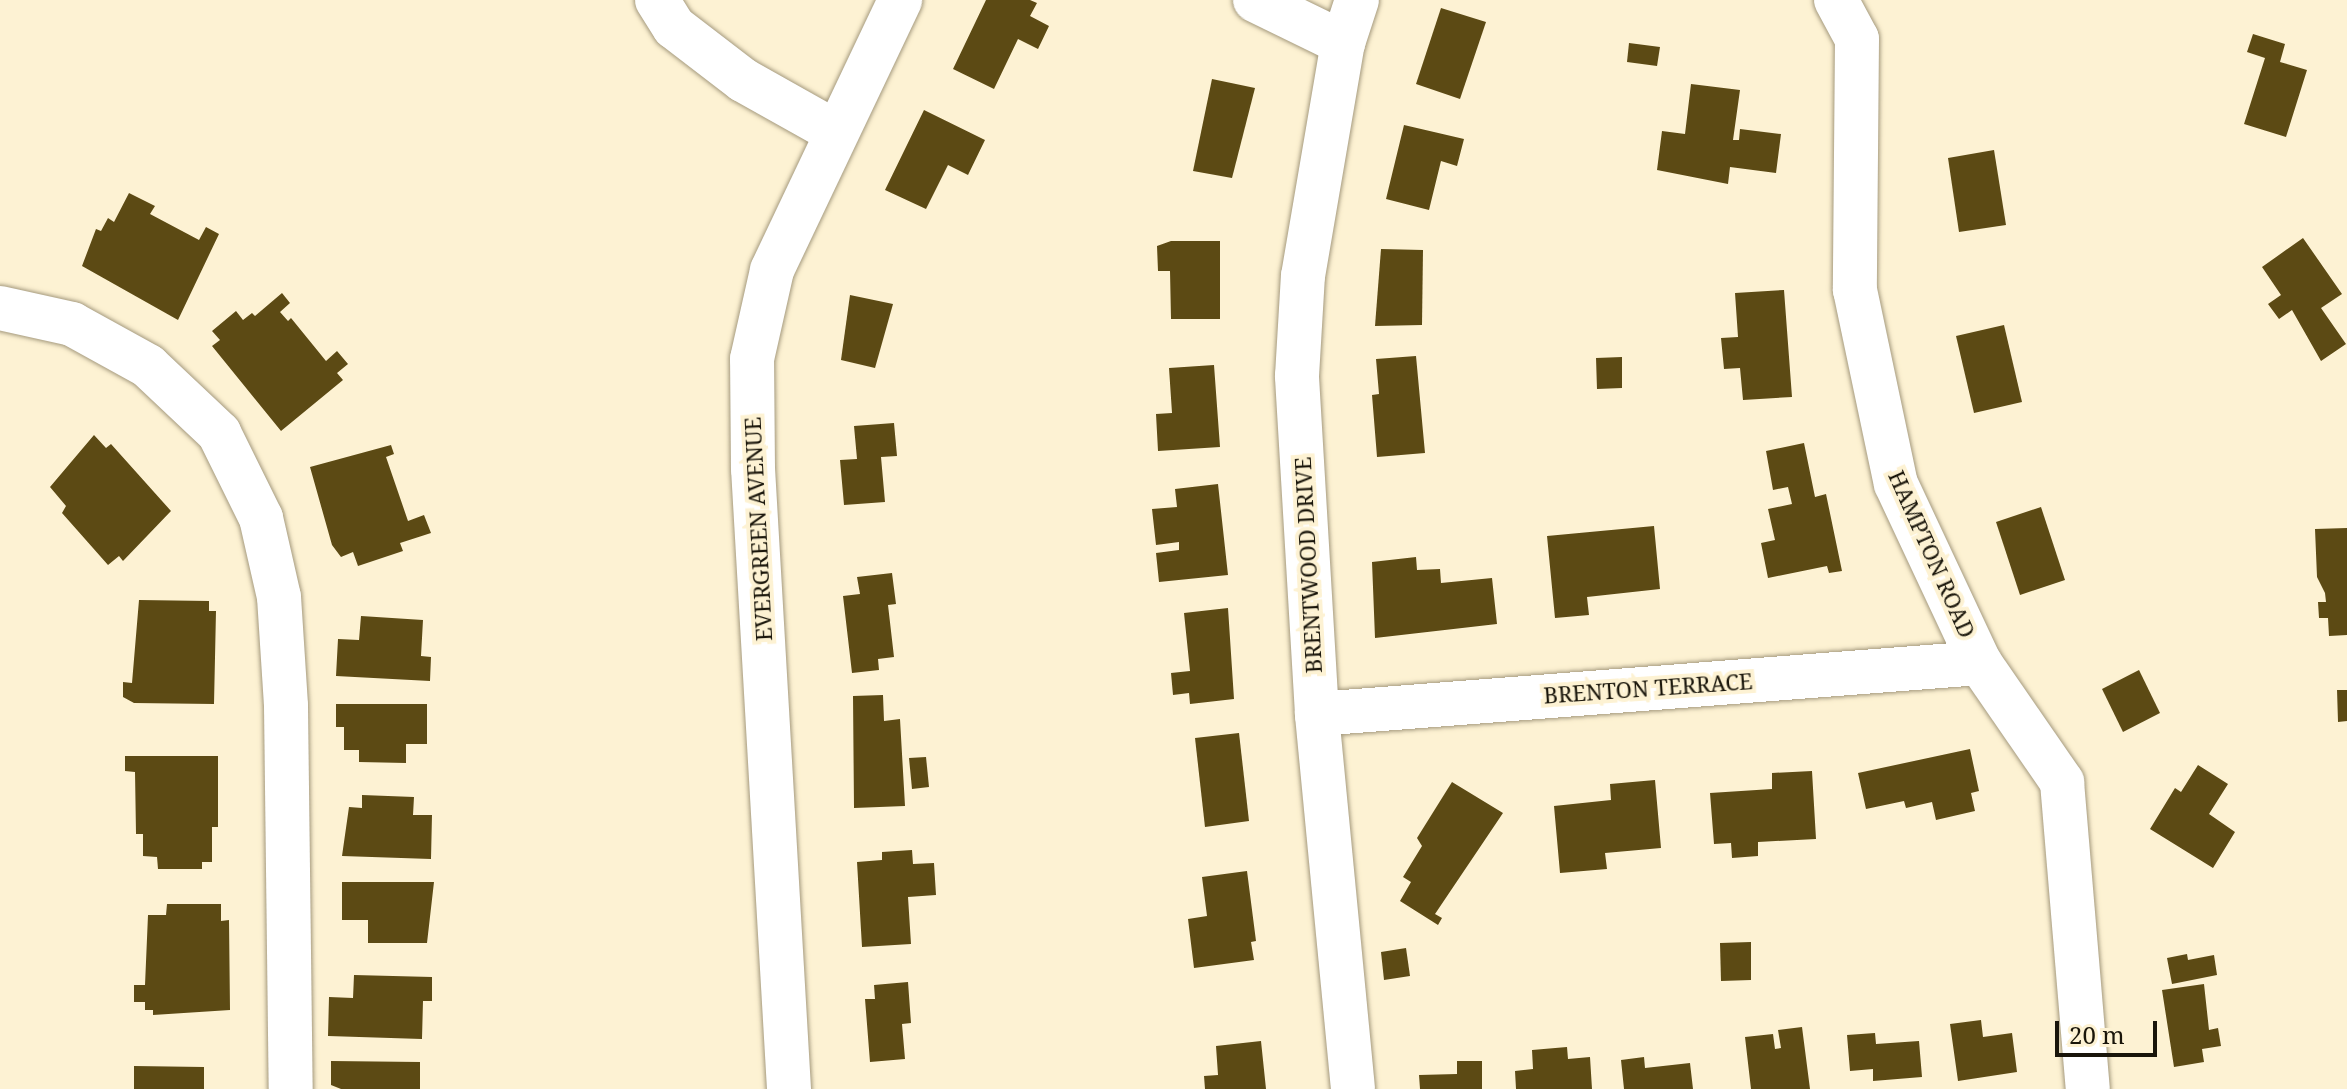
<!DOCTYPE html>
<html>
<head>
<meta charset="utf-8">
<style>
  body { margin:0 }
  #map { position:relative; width:2347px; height:1089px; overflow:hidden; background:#fdf2d3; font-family:"Noto Serif",serif }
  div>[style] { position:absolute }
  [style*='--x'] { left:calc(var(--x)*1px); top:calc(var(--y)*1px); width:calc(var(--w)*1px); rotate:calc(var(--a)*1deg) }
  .building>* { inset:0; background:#5c4a14 }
  .roads { filter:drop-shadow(0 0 2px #a59a7e) drop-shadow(0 0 2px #a59a7e) }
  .minor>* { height:44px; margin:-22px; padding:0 22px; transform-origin:22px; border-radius:22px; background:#fff }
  span { translate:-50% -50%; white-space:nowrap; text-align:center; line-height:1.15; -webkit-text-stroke:8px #fdf2d3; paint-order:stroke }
  .street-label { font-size:22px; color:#19150a }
  .scale { position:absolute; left:2055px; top:1021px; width:102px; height:36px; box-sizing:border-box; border:4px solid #19150a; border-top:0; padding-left:10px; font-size:24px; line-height:28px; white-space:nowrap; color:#19150a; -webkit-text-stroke:6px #fdf2d3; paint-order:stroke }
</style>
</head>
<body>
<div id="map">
  <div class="building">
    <div style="clip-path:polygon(986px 0,1030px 0,1037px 3px,1030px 16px,1049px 26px,1038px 49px,1018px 39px,994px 89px,953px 69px)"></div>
    <div style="clip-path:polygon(1441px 8px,1486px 22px,1460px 99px,1416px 84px)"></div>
    <div style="clip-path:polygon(2253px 34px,2285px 44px,2280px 62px,2307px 70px,2286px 137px,2244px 124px,2265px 58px,2247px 52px)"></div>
    <div style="clip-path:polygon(1629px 43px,1660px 47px,1657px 66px,1627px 62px)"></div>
    <div style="clip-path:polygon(1212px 79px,1255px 88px,1232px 178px,1193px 171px)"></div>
    <div style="clip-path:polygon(1691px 84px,1740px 90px,1733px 140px,1739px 140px,1740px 129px,1781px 134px,1776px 173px,1730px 167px,1728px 184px,1657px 170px,1662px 131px,1685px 134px)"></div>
    <div style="clip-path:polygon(924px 110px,985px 140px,968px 175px,948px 165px,926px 209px,885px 190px)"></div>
    <div style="clip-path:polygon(1404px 125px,1464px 139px,1457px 166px,1441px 161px,1429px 210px,1386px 199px)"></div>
    <div style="clip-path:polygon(1994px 150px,2006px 225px,1959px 232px,1948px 158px)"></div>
    <div style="clip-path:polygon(129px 193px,155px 206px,150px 214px,199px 240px,206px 227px,219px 234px,178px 320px,82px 266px,96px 229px,101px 231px,108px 218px,114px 222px)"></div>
    <div style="clip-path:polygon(2303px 238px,2342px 294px,2321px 308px,2346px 344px,2321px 361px,2292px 310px,2279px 319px,2268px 304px,2281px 295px,2262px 267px)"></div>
    <div style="clip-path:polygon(1171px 241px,1220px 241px,1220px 319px,1171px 319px,1170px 271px,1158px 271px,1157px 246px)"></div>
    <div style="clip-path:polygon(1381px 249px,1423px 250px,1422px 325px,1375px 326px)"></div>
    <div style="clip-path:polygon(1784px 290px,1792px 397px,1743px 400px,1740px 368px,1724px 369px,1721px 338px,1738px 337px,1735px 293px)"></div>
    <div style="clip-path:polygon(282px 293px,290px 303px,280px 312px,288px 321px,291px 318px,326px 361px,337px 351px,348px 364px,337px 373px,343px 380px,281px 431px,212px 346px,220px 340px,212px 331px,236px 311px,243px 320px,252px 313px,255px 316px)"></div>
    <div style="clip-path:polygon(850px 295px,893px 304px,875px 368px,841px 360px)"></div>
    <div style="clip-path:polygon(2004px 325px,2022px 402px,1974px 413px,1956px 336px)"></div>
    <div style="clip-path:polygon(1416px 356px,1425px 453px,1377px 457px,1372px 395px,1379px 394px,1376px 359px)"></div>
    <div style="clip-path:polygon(1622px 357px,1622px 388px,1597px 389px,1596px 358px)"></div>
    <div style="clip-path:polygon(1214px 365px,1220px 447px,1158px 451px,1156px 414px,1172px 413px,1169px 368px)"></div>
    <div style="clip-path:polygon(894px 423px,897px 456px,881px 457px,885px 502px,844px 505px,840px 460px,857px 459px,854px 426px)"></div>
    <div style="clip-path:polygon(94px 435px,106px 448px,111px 444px,171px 511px,123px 561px,119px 556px,108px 565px,62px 513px,66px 506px,50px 487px)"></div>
    <div style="clip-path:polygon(1804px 443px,1815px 497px,1826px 494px,1842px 571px,1829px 573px,1827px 566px,1768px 578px,1761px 543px,1775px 540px,1768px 509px,1792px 504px,1788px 487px,1773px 490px,1766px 451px)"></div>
    <div style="clip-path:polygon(391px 445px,394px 454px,386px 457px,408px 521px,424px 515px,431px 533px,400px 543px,403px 551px,358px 566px,353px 552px,341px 557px,332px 545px,310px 467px)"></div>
    <div style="clip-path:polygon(1218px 484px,1228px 575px,1159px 582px,1156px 553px,1179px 550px,1179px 542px,1156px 545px,1152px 509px,1177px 507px,1175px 489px)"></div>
    <div style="clip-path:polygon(2041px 507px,2065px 580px,2020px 595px,1996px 522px)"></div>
    <div style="clip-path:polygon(1654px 526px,1660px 589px,1587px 597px,1589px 615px,1555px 618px,1547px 536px)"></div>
    <div style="clip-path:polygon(2347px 528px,2347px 635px,2329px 636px,2328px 618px,2319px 618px,2318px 602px,2326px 602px,2325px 593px,2317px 577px,2315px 529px)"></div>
    <div style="clip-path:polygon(1416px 557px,1417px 570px,1440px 569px,1441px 583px,1492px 578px,1497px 624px,1375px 638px,1372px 562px)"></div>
    <div style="clip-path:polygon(892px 573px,896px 604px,888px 605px,894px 657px,878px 659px,879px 670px,852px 673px,843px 596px,860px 594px,857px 577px)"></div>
    <div style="clip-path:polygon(139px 600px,209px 601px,209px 611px,216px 611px,214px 704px,134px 703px,123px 697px,123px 682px,132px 683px)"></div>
    <div style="clip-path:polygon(1228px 608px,1234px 699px,1190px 704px,1189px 693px,1173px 695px,1171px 673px,1190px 671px,1184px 613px)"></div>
    <div style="clip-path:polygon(361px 616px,423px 620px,421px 656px,431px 657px,430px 681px,336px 676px,338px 639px,359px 640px)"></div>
    <div style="clip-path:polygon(2139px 670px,2160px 713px,2123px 732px,2102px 689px)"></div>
    <div style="clip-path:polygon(2337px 690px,2347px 690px,2347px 721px,2338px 722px)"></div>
    <div style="clip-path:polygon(883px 695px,884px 721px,900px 719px,905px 806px,854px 808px,853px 696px)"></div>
    <div style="clip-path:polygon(336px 704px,427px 704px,427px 744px,406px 744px,406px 763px,359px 762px,359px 750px,344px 750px,344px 727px,336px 727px)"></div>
    <div style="clip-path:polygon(1239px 733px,1249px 821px,1205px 827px,1195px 738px)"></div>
    <div style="clip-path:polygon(1970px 749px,1979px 791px,1971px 793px,1975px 811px,1936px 820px,1932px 802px,1906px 808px,1904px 801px,1866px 809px,1858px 773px)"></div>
    <div style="clip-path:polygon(125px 756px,218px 756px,218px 827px,212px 827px,212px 862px,202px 862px,202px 869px,158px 869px,157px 857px,143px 856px,143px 834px,136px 834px,135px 772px,125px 771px)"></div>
    <div style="clip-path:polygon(926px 757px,929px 787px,912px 789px,909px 758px)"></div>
    <div style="clip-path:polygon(2198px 765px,2228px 784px,2209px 814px,2235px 832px,2213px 868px,2150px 829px,2175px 788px,2181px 792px)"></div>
    <div style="clip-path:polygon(1812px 771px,1816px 839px,1758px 842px,1758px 856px,1732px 858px,1731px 843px,1714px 844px,1710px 793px,1772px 789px,1772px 773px)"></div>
    <div style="clip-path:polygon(1655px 780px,1661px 848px,1605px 853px,1607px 869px,1560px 873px,1554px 806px,1611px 800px,1610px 784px)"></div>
    <div style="clip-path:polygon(1452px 782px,1503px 813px,1435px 914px,1442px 918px,1438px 925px,1400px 901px,1411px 882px,1403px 877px,1422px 846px,1417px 838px)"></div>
    <div style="clip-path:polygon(362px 795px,414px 797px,413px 815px,432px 815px,431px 859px,342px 856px,349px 807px,362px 808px)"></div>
    <div style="clip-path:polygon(912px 850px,913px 864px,934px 863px,936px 895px,908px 897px,911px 944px,862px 947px,857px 862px,882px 860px,882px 852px)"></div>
    <div style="clip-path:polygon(1247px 871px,1256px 941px,1251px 942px,1254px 960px,1194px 968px,1188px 919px,1207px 916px,1202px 877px)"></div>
    <div style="clip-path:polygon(342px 882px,434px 882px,427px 943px,368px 943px,368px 920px,342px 920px)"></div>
    <div style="clip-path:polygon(167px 904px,221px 904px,221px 921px,229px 920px,230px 1010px,153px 1015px,153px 1010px,145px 1010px,145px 1002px,134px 1002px,134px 985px,145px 985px,148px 915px,166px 915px)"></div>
    <div style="clip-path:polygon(1751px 942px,1751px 980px,1721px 981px,1720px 943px)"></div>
    <div style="clip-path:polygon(1406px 948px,1410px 976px,1384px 980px,1381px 952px)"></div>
    <div style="clip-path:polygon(2187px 954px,2188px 960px,2214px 955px,2217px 975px,2172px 984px,2167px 958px)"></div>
    <div style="clip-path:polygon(354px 975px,432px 977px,432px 1001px,423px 1001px,422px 1039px,328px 1036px,329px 997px,353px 998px)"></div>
    <div style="clip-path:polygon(908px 982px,911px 1023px,902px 1024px,905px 1059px,870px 1062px,865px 999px,875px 999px,874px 985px)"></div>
    <div style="clip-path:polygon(2204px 984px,2209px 1030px,2218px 1028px,2221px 1046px,2202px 1049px,2204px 1062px,2174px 1067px,2162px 990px)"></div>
    <div style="clip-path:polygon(1981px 1020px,1983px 1037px,2012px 1033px,2017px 1072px,1958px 1081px,1950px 1024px)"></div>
    <div style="clip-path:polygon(1802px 1027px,1810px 1089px,1751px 1089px,1745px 1037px,1773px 1034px,1775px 1049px,1781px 1048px,1778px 1030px)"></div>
    <div style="clip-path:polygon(1875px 1033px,1876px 1044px,1919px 1041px,1922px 1077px,1873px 1081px,1873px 1069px,1850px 1071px,1847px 1035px)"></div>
    <div style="clip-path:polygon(1261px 1041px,1266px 1089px,1205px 1089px,1204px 1076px,1218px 1075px,1216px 1046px)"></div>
    <div style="clip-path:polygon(1567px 1047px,1568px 1059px,1590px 1057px,1592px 1089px,1516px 1089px,1515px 1071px,1533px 1069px,1532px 1050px)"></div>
    <div style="clip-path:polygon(1644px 1057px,1645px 1068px,1690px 1063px,1693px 1089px,1624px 1089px,1621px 1060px)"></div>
    <div style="clip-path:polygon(331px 1061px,420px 1062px,420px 1089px,341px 1089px,331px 1085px)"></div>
    <div style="clip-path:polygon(1457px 1061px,1482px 1061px,1482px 1089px,1420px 1089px,1419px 1075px,1457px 1074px)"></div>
    <div style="clip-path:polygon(134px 1066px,204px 1067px,204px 1089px,134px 1089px)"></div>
  </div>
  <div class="roads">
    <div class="minor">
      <div style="--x:657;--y:0;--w:32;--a:58"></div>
      <div style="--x:674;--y:27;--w:87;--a:37.5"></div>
      <div style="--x:743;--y:80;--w:104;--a:29.3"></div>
      <div style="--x:1255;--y:0;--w:98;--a:26"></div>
      <div style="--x:1836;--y:0;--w:44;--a:61.7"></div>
      <div style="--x:1857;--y:39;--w:251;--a:90.5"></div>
      <div style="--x:1855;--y:290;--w:198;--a:78.1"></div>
      <div style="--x:1896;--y:484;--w:198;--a:64.9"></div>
      <div style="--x:1980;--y:663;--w:145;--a:55.4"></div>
      <div style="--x:2062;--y:782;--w:308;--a:85.2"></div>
      <div style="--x:0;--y:308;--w:74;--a:12.5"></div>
      <div style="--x:72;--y:324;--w:87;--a:28.9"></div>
      <div style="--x:148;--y:366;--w:98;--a:43.3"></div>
      <div style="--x:219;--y:433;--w:95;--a:63.7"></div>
      <div style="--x:261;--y:518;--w:81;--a:77.2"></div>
      <div style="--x:279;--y:597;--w:109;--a:86.3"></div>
      <div style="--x:286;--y:706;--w:383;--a:89.3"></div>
      <div style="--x:1317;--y:714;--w:665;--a:-4.4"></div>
      <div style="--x:789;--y:1089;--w:621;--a:-93.32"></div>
      <div style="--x:753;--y:469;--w:110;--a:-90.5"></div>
      <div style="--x:752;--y:359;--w:91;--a:-77.3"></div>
      <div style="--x:772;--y:270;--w:299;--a:-64.6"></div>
      <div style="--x:1353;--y:1089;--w:377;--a:-95.5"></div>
      <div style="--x:1317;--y:714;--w:339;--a:-93.4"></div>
      <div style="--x:1297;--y:376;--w:100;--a:-86.6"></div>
      <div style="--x:1303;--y:276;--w:236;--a:-80.3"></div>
      <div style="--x:1343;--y:43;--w:45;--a:-72"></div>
    </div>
  </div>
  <div class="street-label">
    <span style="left:758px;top:529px;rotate:-93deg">EVERGREEN AVENUE</span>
    <span style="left:1932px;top:554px;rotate:66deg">HAMPTON ROAD</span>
    <span style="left:1308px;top:565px;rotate:-93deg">BRENTWOOD DRIVE</span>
    <span style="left:1648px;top:688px;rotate:-4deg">BRENTON TERRACE</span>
  </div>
  <div class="scale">20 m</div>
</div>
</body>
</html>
